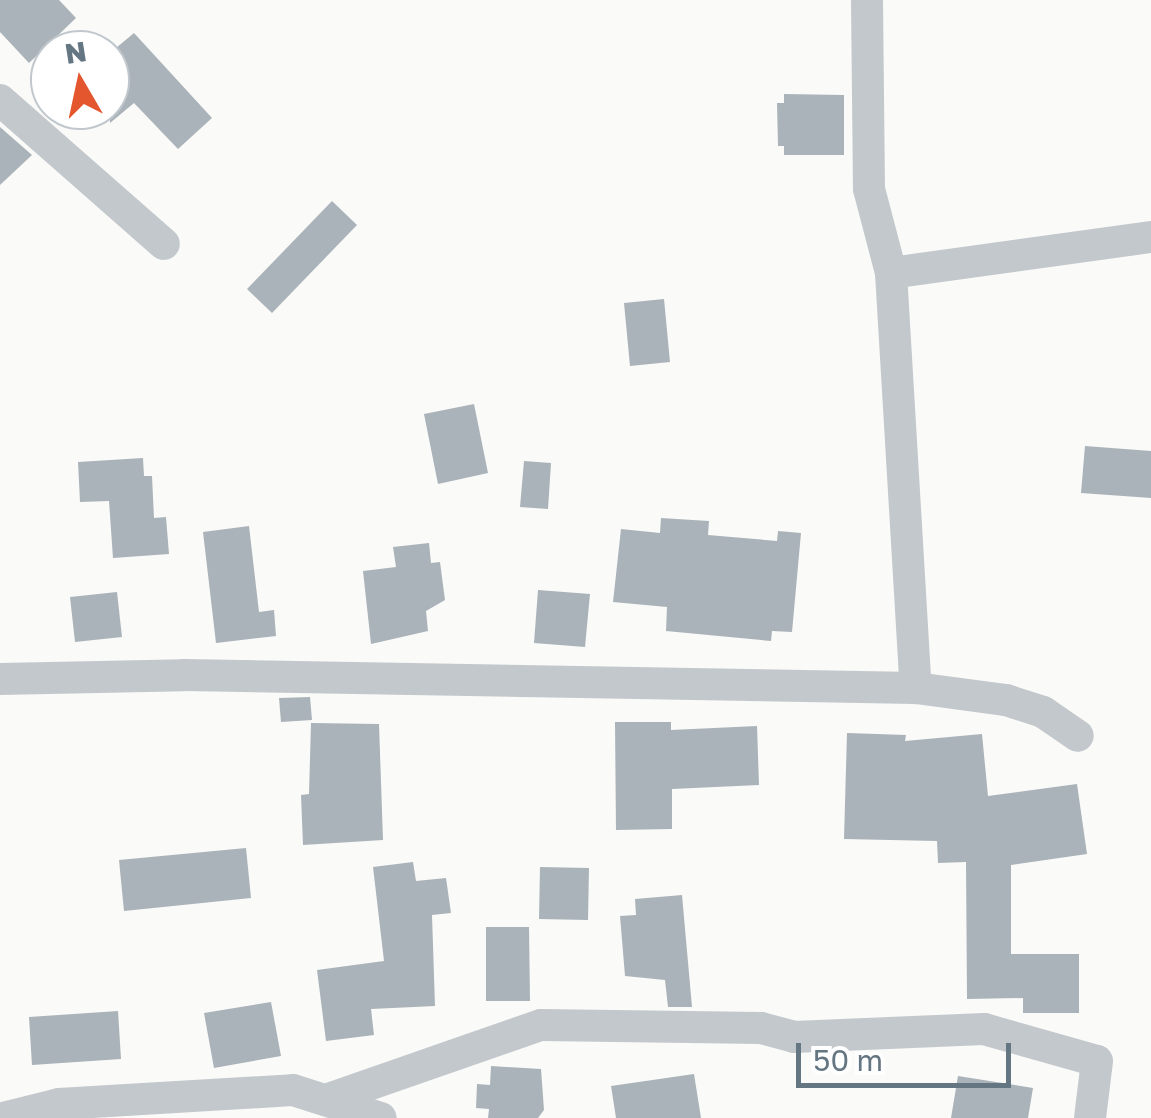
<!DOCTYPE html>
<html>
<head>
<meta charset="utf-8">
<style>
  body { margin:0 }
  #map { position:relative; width:1151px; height:1118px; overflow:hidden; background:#fafaf8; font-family:"Golos Text",sans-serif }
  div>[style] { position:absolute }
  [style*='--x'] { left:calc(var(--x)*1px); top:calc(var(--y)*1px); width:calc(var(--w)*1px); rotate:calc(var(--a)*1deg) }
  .building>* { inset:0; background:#aab3b9 }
  .minor>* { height:32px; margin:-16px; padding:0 16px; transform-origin:16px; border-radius:16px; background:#c3c8cc }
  span { translate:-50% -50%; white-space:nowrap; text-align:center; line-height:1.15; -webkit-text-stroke:10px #fff; paint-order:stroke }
  .north { position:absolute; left:30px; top:30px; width:100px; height:100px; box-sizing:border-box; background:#fff; border:2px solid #c1c8cd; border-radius:50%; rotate:351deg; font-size:28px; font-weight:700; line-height:40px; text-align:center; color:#657683 }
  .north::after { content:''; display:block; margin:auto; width:35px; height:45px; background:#e4572e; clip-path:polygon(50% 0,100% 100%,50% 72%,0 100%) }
  .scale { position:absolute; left:796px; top:1043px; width:215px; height:45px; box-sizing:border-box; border:5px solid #657683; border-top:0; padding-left:12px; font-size:30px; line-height:35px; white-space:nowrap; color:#657683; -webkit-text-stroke:8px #fff; paint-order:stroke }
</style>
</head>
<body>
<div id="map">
  <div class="building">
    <div style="clip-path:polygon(0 0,59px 0,76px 18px,29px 63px,0 32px)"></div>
    <div style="clip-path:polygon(134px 33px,212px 118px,178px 149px,134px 103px,110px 123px,110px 53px)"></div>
    <div style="clip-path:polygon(784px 94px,844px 95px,844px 155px,784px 155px,784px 146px,778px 146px,777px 103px,784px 103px)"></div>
    <div style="clip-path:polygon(0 127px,32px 155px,0 185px)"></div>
    <div style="clip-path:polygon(332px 201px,357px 225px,272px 313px,247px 289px)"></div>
    <div style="clip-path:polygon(664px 299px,670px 362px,630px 366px,624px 303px)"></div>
    <div style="clip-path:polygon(474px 404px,488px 473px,438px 484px,424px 414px)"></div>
    <div style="clip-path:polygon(1085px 446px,1151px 451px,1151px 498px,1081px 493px)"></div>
    <div style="clip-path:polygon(143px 458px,144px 476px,152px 476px,154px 518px,166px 517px,169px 554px,113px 558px,109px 501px,80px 502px,78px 462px)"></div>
    <div style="clip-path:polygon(524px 461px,551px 463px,548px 509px,520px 507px)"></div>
    <div style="clip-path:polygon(661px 518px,709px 521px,708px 535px,777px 541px,778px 531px,801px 533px,792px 632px,772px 631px,771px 641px,666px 631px,667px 607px,613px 602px,621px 529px,660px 533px)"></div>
    <div style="clip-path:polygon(249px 526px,259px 612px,274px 610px,276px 636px,216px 643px,203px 532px)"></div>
    <div style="clip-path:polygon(429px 543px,431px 563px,440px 562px,445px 600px,426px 611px,428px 631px,371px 644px,363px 571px,396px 567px,393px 547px)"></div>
    <div style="clip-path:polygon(538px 590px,590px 594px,585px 647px,534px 643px)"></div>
    <div style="clip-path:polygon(117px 592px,122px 637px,75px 642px,70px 597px)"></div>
    <div style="clip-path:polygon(310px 697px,312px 720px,281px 722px,279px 698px)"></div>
    <div style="clip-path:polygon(615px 722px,671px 722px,671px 730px,757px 726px,759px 785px,672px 789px,672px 829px,616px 830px)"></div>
    <div style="clip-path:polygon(311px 723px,379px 724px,383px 840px,303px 845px,301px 795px,309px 794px)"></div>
    <div style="clip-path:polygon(847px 733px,906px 735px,905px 741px,982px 734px,988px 796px,1077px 784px,1087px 854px,1011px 865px,1011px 954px,1079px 954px,1079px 1013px,1023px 1013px,1023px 998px,967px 999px,966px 862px,938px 863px,937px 841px,844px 839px)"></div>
    <div style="clip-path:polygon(246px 848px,251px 898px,124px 911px,119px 860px)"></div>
    <div style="clip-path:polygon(413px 862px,416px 881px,446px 878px,451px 913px,432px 915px,435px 1006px,371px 1009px,374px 1035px,326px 1041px,317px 970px,384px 961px,373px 867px)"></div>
    <div style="clip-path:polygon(540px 867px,589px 868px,588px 920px,539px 919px)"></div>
    <div style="clip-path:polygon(682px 895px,692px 1007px,668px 1007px,665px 980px,625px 976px,620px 916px,636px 915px,635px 899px)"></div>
    <div style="clip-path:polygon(486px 927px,529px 927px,530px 1001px,486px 1001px)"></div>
    <div style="clip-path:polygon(271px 1002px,281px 1056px,214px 1068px,204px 1013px)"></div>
    <div style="clip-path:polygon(118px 1011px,121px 1059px,32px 1065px,29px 1017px)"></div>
    <div style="clip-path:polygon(491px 1066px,541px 1069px,544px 1110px,538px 1118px,488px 1118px,489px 1109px,476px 1108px,477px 1084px,490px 1085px)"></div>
    <div style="clip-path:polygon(694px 1074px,701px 1118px,616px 1118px,611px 1086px)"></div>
    <div style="clip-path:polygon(958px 1076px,1033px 1088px,1028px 1118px,951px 1118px)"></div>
  </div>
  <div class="minor">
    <div style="--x:867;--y:0;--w:189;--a:89.4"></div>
    <div style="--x:869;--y:189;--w:87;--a:75.3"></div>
    <div style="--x:891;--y:273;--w:416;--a:86.6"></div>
    <div style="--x:0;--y:100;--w:218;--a:41.3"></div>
    <div style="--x:891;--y:273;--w:262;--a:-7.9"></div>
    <div style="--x:0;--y:679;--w:184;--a:-1.2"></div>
    <div style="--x:184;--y:675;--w:732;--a:1.02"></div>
    <div style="--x:916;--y:688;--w:91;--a:7.6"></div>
    <div style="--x:1006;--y:700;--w:39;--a:18"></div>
    <div style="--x:1043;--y:712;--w:42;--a:34.4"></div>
    <div style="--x:331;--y:1098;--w:222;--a:-19.2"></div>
    <div style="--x:541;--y:1025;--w:220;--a:0.8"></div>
    <div style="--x:761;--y:1028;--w:34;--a:15"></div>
    <div style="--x:794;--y:1037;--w:190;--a:-2.4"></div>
    <div style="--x:984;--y:1029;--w:117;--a:15.8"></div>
    <div style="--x:1097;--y:1061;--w:57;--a:97"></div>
    <div style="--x:3;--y:1118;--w:58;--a:-14"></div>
    <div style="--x:59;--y:1104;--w:234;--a:-3.4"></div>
    <div style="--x:293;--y:1090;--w:92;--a:17.7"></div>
  </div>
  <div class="north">N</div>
  <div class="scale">50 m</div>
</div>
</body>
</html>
